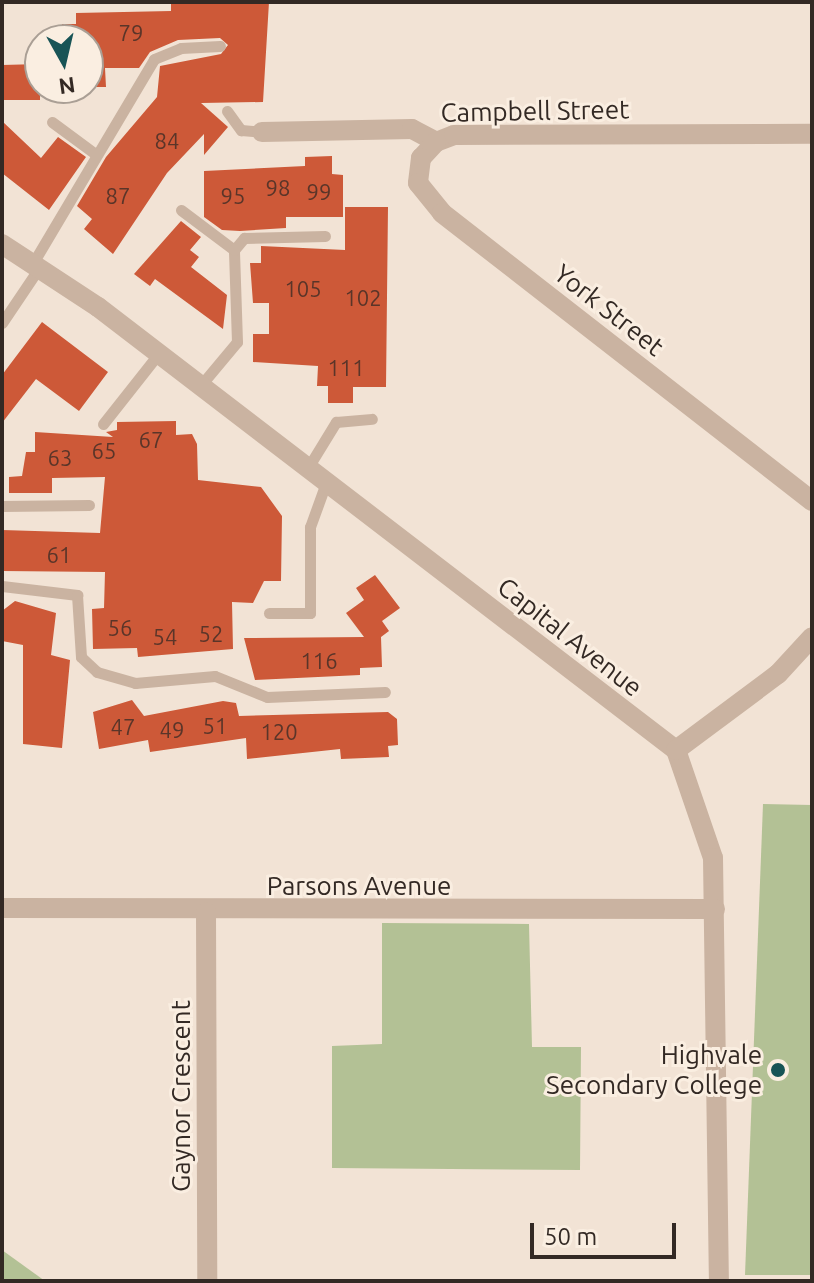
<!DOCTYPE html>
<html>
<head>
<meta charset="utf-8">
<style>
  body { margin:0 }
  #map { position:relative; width:814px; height:1283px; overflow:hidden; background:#f2e3d5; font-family:Ubuntu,sans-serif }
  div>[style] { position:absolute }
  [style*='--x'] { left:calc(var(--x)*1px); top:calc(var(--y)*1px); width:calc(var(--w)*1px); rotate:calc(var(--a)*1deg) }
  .green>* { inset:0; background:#b3c195 }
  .building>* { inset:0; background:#cd5938 }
  .lane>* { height:11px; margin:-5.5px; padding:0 5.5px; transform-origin:5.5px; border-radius:5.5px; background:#cab3a1 }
  .street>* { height:20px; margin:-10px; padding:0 10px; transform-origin:10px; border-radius:10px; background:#cab3a1 }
  .dots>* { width:22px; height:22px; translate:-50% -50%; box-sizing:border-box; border:4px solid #faeee1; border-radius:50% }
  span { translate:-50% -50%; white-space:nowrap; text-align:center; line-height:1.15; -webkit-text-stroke:6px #faeee1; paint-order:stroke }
  .number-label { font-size:22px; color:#5a3529 }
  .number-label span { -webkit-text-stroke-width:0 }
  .street-label { font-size:26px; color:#332924 }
  .poi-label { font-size:26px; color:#332924 }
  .right { translate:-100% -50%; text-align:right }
  .frame { position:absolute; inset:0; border:4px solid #332924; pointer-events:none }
  .north { position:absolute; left:24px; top:24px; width:80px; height:80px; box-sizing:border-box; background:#faeee1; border:2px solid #aa9f95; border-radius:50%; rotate:172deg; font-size:22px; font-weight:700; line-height:32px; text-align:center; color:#332924 }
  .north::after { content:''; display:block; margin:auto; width:28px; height:36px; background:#185456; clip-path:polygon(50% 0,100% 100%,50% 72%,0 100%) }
  .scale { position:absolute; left:530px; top:1223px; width:146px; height:36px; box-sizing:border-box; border:4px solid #332924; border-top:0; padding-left:10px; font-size:24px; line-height:28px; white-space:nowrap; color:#332924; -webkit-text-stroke:6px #faeee1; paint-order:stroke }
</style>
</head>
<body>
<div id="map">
  <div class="green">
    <div style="clip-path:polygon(763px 804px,812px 805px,812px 1275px,745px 1275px)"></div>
    <div style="clip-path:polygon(382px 923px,529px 924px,532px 1047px,581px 1047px,580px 1170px,332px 1168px,332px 1046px,382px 1044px)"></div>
    <div style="clip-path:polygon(2px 1250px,45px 1281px,2px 1281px)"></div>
  </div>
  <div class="building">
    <div style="clip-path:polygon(171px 2px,269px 2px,263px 102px,201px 103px,228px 127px,204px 155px,204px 134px,167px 173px,113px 254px,84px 229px,92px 219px,77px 206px,106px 157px,157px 97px,160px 66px,221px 54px,228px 45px,220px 38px,178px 40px,150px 52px,139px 68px,105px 68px,106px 87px,88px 87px,88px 40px,62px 40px,62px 24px,76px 24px,76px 13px,171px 11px)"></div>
    <div style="clip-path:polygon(40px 64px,40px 100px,2px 100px,2px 65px)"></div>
    <div style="clip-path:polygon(2px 121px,41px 158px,58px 137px,86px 157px,49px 210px,2px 173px)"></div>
    <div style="clip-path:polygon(332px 156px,332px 174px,343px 175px,343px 217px,286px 217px,286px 228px,240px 231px,222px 230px,204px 217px,204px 171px,305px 166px,305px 157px)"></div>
    <div style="clip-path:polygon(345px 207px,388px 207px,386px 387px,353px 387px,353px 403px,328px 403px,328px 386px,317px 386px,318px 366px,253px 362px,253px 334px,269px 334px,269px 303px,253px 303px,250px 263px,261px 263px,261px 246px,345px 250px)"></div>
    <div style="clip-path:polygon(181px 221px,201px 237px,190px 250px,199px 257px,191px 267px,227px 295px,223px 329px,155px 279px,150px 286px,134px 274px)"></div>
    <div style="clip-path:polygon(42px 322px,108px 372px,79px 411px,36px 379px,2px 423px,2px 375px)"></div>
    <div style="clip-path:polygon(176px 421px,176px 435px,192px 434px,197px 444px,198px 480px,261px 487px,282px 516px,281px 581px,264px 581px,253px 603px,232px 602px,233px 649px,138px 657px,137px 648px,93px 649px,92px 609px,104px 608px,105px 572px,2px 571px,2px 530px,100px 533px,105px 477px,52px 478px,52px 493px,9px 493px,9px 477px,22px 476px,26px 452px,35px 452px,35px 432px,113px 437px,106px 432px,117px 430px,117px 422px)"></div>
    <div style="clip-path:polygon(375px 575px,400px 608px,382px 621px,389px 631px,381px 637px,382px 667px,360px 668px,360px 675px,255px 680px,244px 638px,364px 637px,346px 613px,364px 600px,356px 588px)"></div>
    <div style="clip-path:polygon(15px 601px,56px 613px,51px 655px,70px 660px,62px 748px,23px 744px,23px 645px,2px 641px,2px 611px)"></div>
    <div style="clip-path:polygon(132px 700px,144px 716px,223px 701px,236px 703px,239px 716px,388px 712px,397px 719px,398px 745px,388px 746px,389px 757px,341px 759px,340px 749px,247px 759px,246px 738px,150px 752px,148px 740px,99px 749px,93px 712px)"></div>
  </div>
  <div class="lane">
    <div style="--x:227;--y:111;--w:24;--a:54"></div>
    <div style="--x:241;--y:130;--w:21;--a:5"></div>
    <div style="--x:52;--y:122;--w:52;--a:36.4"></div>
    <div style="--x:181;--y:210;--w:66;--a:37"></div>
    <div style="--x:33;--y:263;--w:237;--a:-59.3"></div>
    <div style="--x:154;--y:59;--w:29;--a:-22"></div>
    <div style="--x:181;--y:48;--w:39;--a:-3"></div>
    <div style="--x:2;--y:323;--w:66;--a:-56.1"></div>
    <div style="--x:201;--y:385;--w:56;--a:-50.1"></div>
    <div style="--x:237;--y:342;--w:92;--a:-91.9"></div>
    <div style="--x:234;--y:250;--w:16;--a:-50"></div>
    <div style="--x:244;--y:238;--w:81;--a:-1.4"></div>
    <div style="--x:103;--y:424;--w:90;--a:-51.7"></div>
    <div style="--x:309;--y:466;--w:52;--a:-58.5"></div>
    <div style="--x:336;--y:422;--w:36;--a:-5"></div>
    <div style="--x:2;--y:506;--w:87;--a:-0.7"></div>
    <div style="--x:2;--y:586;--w:76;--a:6.8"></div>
    <div style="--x:77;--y:595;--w:62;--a:86.3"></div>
    <div style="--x:81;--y:657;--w:22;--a:43"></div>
    <div style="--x:97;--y:672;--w:40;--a:16"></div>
    <div style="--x:135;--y:683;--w:80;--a:-5"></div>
    <div style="--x:215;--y:676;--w:56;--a:22"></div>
    <div style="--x:267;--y:697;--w:118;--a:-2.4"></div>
    <div style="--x:269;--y:613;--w:41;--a:0"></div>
    <div style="--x:310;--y:613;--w:86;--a:-90"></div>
    <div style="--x:310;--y:527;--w:50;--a:-70.1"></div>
  </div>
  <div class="street">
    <div style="--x:262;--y:132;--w:150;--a:-1.1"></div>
    <div style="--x:412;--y:129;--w:27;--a:28"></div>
    <div style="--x:436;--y:142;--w:19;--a:-21"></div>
    <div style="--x:454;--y:135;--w:358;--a:-0.2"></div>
    <div style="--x:436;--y:142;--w:22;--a:133"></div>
    <div style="--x:421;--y:158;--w:25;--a:97"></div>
    <div style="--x:418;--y:183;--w:38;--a:51"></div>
    <div style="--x:442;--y:213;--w:469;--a:37.9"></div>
    <div style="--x:2;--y:244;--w:115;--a:33.3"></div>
    <div style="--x:98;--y:307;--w:728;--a:37.47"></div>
    <div style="--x:676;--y:750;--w:114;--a:71.1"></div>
    <div style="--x:713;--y:858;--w:423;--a:89.2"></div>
    <div style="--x:676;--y:750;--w:127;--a:-36.7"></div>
    <div style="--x:778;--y:674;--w:50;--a:-47.4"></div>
    <div style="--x:2;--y:908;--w:713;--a:0.08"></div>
    <div style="--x:206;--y:912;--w:369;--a:89.8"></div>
  </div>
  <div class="dots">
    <div style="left:778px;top:1070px;background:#185456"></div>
  </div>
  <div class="number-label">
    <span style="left:131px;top:33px">79</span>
    <span style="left:167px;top:141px">84</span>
    <span style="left:278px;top:188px">98</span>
    <span style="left:319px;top:192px">99</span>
    <span style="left:118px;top:196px">87</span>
    <span style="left:233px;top:196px">95</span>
    <span style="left:303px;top:289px">105</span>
    <span style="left:363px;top:298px">102</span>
    <span style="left:346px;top:368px">111</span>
    <span style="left:151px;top:440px">67</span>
    <span style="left:104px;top:451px">65</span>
    <span style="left:60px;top:458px">63</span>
    <span style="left:59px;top:555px">61</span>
    <span style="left:120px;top:628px">56</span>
    <span style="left:211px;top:634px">52</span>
    <span style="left:165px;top:637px">54</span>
    <span style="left:319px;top:661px">116</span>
    <span style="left:215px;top:726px">51</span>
    <span style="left:123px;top:727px">47</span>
    <span style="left:172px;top:730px">49</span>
    <span style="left:279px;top:732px">120</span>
  </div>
  <div class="street-label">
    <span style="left:535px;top:111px;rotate:-1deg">Campbell Street</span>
    <span style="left:609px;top:310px;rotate:38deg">York Street</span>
    <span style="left:570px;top:637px;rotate:38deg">Capital Avenue</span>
    <span style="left:359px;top:886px">Parsons Avenue</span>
    <span style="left:181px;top:1096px;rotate:-90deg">Gaynor Crescent</span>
  </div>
  <div class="poi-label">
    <span class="right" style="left:762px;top:1070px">Highvale<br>Secondary College</span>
  </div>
  <div class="frame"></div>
  <div class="north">N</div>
  <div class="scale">50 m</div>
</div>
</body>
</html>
